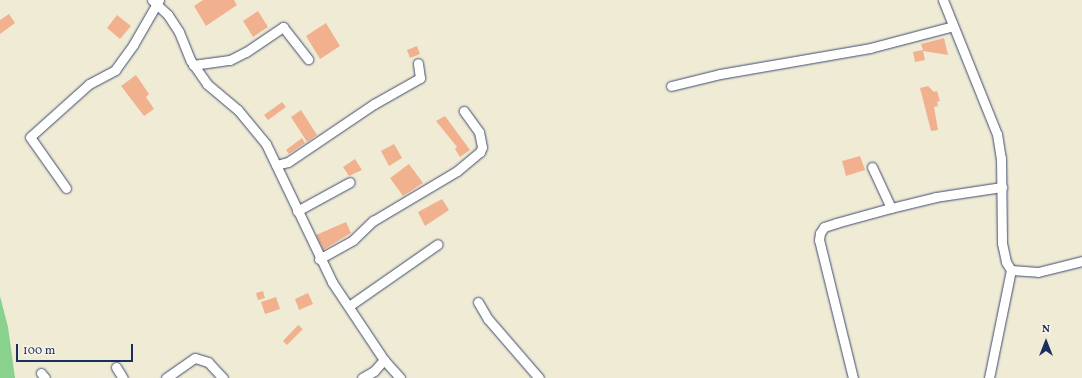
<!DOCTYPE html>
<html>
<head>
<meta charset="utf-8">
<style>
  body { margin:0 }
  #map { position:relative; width:1082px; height:378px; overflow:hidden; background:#f0ebd5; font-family:Vollkorn,serif }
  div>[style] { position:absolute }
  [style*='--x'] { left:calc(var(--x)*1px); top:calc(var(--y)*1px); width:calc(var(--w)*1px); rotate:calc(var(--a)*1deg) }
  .green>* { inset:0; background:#88d28e }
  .building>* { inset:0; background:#f2b18e }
  .roads { filter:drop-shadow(0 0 1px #3b4b70) drop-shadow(0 0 1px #3b4b70) }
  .minor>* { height:9px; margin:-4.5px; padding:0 4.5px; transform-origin:4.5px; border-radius:4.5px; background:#fff }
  span { translate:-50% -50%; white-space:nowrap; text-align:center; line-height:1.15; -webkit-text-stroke:3px #f7f3e8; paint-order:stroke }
  .north { position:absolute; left:1026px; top:322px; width:40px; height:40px; -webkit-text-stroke:3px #f7f3e8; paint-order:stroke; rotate:0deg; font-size:11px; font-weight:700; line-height:16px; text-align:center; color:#1b2f5e }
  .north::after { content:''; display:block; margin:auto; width:14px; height:18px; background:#1b2f5e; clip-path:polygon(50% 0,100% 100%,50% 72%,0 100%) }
  .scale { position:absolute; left:16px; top:344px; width:117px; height:18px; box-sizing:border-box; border:2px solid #1b2f5e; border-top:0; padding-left:5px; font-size:12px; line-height:14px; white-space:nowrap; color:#1b2f5e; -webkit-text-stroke:3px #f7f3e8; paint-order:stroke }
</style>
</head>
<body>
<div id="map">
  <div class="green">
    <div style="clip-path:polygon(0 296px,8px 327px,15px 378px,0 378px)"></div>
  </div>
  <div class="building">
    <div style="clip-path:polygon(203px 0,234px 0,237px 5px,206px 26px,194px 6px)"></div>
    <div style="clip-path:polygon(258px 11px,268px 27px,253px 37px,243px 21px)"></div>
    <div style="clip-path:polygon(9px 14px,15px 23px,0 34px,0 20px)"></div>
    <div style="clip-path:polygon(117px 15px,131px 26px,120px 39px,107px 28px)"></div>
    <div style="clip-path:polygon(326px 23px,340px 46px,320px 59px,306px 36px)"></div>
    <div style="clip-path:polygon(944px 38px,948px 55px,923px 51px,925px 60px,915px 62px,913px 52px,923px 50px,921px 44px)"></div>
    <div style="clip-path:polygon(417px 46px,420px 54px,410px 58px,407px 50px)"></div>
    <div style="clip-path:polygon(136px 75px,149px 94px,146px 97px,154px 109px,144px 116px,121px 86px)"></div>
    <div style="clip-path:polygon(928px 86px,934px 92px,937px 91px,940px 101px,937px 102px,938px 106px,934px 107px,938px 130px,931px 131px,920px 88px)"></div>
    <div style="clip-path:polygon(282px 102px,286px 107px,268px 120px,264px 115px)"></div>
    <div style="clip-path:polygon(301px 110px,317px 135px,307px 142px,291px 117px)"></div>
    <div style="clip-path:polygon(445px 116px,470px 150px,460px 157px,455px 149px,457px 147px,436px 121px)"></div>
    <div style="clip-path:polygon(302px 138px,305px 143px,289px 154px,286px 150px)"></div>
    <div style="clip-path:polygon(394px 144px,402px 158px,389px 166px,381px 151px)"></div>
    <div style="clip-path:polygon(860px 156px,865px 170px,846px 176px,842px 161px)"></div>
    <div style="clip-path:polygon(355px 159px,362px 170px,349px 176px,343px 167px)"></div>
    <div style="clip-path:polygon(409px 164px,423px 183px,403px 196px,390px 178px)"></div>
    <div style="clip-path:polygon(442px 199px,449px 210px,425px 226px,418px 212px)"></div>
    <div style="clip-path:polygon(346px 222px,351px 233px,323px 250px,316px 235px)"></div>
    <div style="clip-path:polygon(263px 291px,265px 298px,258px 300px,256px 293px)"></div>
    <div style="clip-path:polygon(308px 293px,313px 304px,299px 310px,295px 299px)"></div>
    <div style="clip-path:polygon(276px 297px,280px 309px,265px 314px,261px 302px)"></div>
    <div style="clip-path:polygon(298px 325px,303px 329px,287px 345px,283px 341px)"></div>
  </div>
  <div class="roads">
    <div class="minor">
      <div style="--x:152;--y:0;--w:22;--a:43"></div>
      <div style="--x:168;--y:15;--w:20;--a:57"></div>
      <div style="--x:179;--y:32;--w:31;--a:68"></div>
      <div style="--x:191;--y:61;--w:28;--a:55"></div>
      <div style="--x:207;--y:84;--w:40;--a:40"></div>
      <div style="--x:238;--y:110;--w:44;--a:50.5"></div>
      <div style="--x:266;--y:144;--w:153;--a:64.4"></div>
      <div style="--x:332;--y:282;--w:94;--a:56.3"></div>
      <div style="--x:384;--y:360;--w:24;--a:48"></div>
      <div style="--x:943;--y:0;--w:144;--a:68.1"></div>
      <div style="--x:997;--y:134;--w:24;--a:81"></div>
      <div style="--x:1001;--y:158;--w:85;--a:89.3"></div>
      <div style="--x:1002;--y:243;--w:19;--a:78"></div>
      <div style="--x:1006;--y:262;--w:9;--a:58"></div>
      <div style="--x:193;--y:65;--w:37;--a:-8"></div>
      <div style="--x:230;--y:60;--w:18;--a:-27"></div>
      <div style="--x:246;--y:52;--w:45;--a:-34"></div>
      <div style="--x:283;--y:27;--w:41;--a:52"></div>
      <div style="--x:671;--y:86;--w:50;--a:-13.8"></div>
      <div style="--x:720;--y:74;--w:152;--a:-9.8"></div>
      <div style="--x:870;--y:48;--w:86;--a:-14.8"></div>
      <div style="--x:276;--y:165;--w:12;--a:-14"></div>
      <div style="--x:288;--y:162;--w:104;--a:-34"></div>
      <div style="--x:374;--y:104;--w:53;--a:-29.5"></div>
      <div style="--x:420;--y:78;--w:15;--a:-98"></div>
      <div style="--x:872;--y:167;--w:45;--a:65.1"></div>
      <div style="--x:66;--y:188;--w:62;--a:-125.2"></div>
      <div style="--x:30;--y:137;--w:79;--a:-41.9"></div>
      <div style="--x:89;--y:84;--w:30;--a:-28"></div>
      <div style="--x:115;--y:70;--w:31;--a:-54"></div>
      <div style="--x:133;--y:45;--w:52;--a:-60"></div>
      <div style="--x:297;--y:211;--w:60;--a:-28.7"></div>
      <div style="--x:319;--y:259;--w:39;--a:-29"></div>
      <div style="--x:353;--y:240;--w:28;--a:-44"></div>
      <div style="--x:373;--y:221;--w:98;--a:-30.8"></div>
      <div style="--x:457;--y:171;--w:30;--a:-40"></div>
      <div style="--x:480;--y:152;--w:5;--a:-68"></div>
      <div style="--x:482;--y:147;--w:15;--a:-101"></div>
      <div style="--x:479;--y:132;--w:26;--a:-126"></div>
      <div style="--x:1011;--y:270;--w:27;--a:4"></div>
      <div style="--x:1038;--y:272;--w:45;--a:-14"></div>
      <div style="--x:478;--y:302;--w:20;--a:60"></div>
      <div style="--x:488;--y:319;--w:78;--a:49.2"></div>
      <div style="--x:349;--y:306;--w:108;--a:-34.9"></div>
      <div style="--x:116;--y:367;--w:13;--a:58"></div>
      <div style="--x:41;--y:373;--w:6;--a:51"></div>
      <div style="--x:166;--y:378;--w:35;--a:-35"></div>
      <div style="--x:195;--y:358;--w:14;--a:17"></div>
      <div style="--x:208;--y:362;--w:22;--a:47"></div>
      <div style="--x:362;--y:378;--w:14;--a:-30"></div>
      <div style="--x:374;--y:371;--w:15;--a:-48"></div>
      <div style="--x:853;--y:378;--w:142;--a:-103.8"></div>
      <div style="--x:819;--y:240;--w:7;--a:-82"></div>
      <div style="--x:820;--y:233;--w:7;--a:-56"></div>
      <div style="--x:824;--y:227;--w:13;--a:-18"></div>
      <div style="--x:836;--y:223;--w:57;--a:-15.3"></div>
      <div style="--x:891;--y:208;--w:46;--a:-13.7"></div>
      <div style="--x:936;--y:197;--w:67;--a:-8.6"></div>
      <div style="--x:989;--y:378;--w:110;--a:-78.5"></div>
    </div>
  </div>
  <div class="north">N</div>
  <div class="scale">100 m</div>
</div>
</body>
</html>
